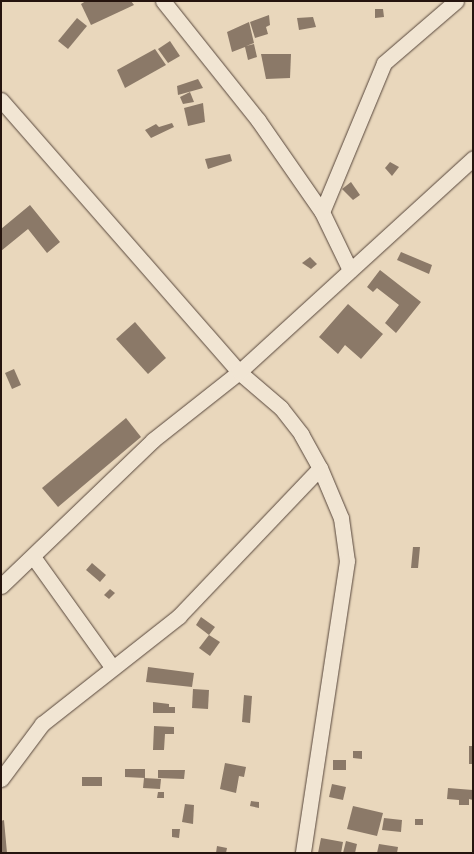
<!DOCTYPE html>
<html>
<head>
<meta charset="utf-8">
<style>
  body { margin:0 }
  #map { position:relative; width:474px; height:854px; overflow:hidden; background:#e9d7bc; font-family:Cardo,serif }
  div>[style] { position:absolute }
  [style*='--x'] { left:calc(var(--x)*1px); top:calc(var(--y)*1px); width:calc(var(--w)*1px); rotate:calc(var(--a)*1deg) }
  .building>* { inset:0; background:#8b7968 }
  .roads { filter:drop-shadow(0 0 1px #56453a) drop-shadow(0 0 1px #56453a) }
  .minor>* { height:15px; margin:-7.5px; padding:0 7.5px; transform-origin:7.5px; border-radius:7.5px; background:#f1e5d3 }
  span { translate:-50% -50%; white-space:nowrap; text-align:center; line-height:1.15; -webkit-text-stroke:3.5px #f1e5d3; paint-order:stroke }
  .frame { position:absolute; inset:0; border:2px solid #25140e; pointer-events:none }
</style>
</head>
<body>
<div id="map">
  <div class="building">
    <div style="clip-path:polygon(86px 1px,131px 1px,134px 5px,91px 25px,81px 4px)"></div>
    <div style="clip-path:polygon(375px 9px,383px 9px,384px 17px,375px 18px)"></div>
    <div style="clip-path:polygon(269px 15px,270px 25px,266px 27px,268px 34px,255px 38px,250px 22px)"></div>
    <div style="clip-path:polygon(313px 17px,316px 27px,299px 30px,297px 18px)"></div>
    <div style="clip-path:polygon(77px 18px,87px 26px,68px 49px,58px 41px)"></div>
    <div style="clip-path:polygon(249px 22px,254px 43px,246px 46px,254px 44px,257px 57px,248px 60px,245px 47px,232px 52px,227px 32px)"></div>
    <div style="clip-path:polygon(170px 41px,180px 56px,168px 63px,158px 49px)"></div>
    <div style="clip-path:polygon(155px 49px,166px 65px,125px 88px,117px 70px)"></div>
    <div style="clip-path:polygon(261px 54px,291px 54px,290px 78px,266px 79px)"></div>
    <div style="clip-path:polygon(198px 79px,203px 88px,178px 95px,177px 86px)"></div>
    <div style="clip-path:polygon(190px 92px,194px 102px,183px 104px,180px 97px)"></div>
    <div style="clip-path:polygon(203px 103px,205px 122px,188px 126px,184px 108px)"></div>
    <div style="clip-path:polygon(172px 123px,174px 127px,151px 138px,145px 130px,156px 124px,159px 127px)"></div>
    <div style="clip-path:polygon(230px 154px,232px 161px,208px 169px,205px 159px)"></div>
    <div style="clip-path:polygon(390px 162px,399px 167px,392px 176px,385px 168px)"></div>
    <div style="clip-path:polygon(351px 182px,360px 195px,353px 200px,342px 189px)"></div>
    <div style="clip-path:polygon(30px 205px,60px 242px,47px 253px,28px 229px,1px 251px,1px 229px)"></div>
    <div style="clip-path:polygon(401px 252px,432px 265px,429px 274px,397px 260px)"></div>
    <div style="clip-path:polygon(310px 257px,317px 264px,311px 269px,302px 263px)"></div>
    <div style="clip-path:polygon(380px 270px,421px 302px,396px 333px,385px 323px,399px 305px,377px 288px,373px 292px,367px 287px)"></div>
    <div style="clip-path:polygon(348px 304px,383px 334px,361px 359px,345px 345px,338px 354px,319px 337px)"></div>
    <div style="clip-path:polygon(135px 322px,166px 358px,148px 374px,116px 339px)"></div>
    <div style="clip-path:polygon(14px 369px,21px 385px,12px 389px,5px 373px)"></div>
    <div style="clip-path:polygon(126px 418px,141px 437px,58px 507px,42px 488px)"></div>
    <div style="clip-path:polygon(413px 547px,420px 547px,418px 568px,411px 568px)"></div>
    <div style="clip-path:polygon(92px 563px,106px 575px,100px 582px,86px 570px)"></div>
    <div style="clip-path:polygon(110px 589px,115px 593px,109px 599px,104px 595px)"></div>
    <div style="clip-path:polygon(201px 617px,215px 627px,209px 635px,196px 625px)"></div>
    <div style="clip-path:polygon(209px 635px,220px 642px,210px 656px,199px 648px)"></div>
    <div style="clip-path:polygon(148px 667px,194px 673px,192px 687px,146px 682px)"></div>
    <div style="clip-path:polygon(193px 689px,209px 690px,208px 709px,192px 708px)"></div>
    <div style="clip-path:polygon(244px 695px,252px 696px,250px 723px,242px 722px)"></div>
    <div style="clip-path:polygon(153px 702px,169px 704px,169px 707px,175px 707px,175px 713px,153px 713px)"></div>
    <div style="clip-path:polygon(154px 726px,174px 727px,174px 734px,165px 734px,164px 750px,153px 750px)"></div>
    <div style="clip-path:polygon(469px 746px,473px 746px,473px 764px,469px 764px)"></div>
    <div style="clip-path:polygon(353px 751px,362px 751px,362px 759px,353px 758px)"></div>
    <div style="clip-path:polygon(333px 760px,346px 760px,346px 770px,333px 770px)"></div>
    <div style="clip-path:polygon(225px 763px,246px 767px,244px 777px,239px 776px,236px 793px,220px 789px)"></div>
    <div style="clip-path:polygon(125px 769px,145px 769px,145px 778px,125px 777px)"></div>
    <div style="clip-path:polygon(158px 770px,185px 770px,184px 779px,158px 778px)"></div>
    <div style="clip-path:polygon(82px 777px,102px 777px,102px 786px,82px 786px)"></div>
    <div style="clip-path:polygon(144px 778px,161px 779px,160px 789px,143px 788px)"></div>
    <div style="clip-path:polygon(332px 784px,346px 787px,343px 800px,329px 797px)"></div>
    <div style="clip-path:polygon(448px 788px,473px 790px,473px 800px,469px 799px,469px 805px,459px 805px,459px 800px,447px 799px)"></div>
    <div style="clip-path:polygon(158px 792px,164px 792px,164px 798px,157px 798px)"></div>
    <div style="clip-path:polygon(251px 801px,259px 802px,259px 808px,250px 806px)"></div>
    <div style="clip-path:polygon(185px 804px,194px 805px,193px 824px,182px 822px)"></div>
    <div style="clip-path:polygon(353px 806px,383px 813px,377px 836px,347px 829px)"></div>
    <div style="clip-path:polygon(384px 818px,402px 820px,401px 832px,382px 830px)"></div>
    <div style="clip-path:polygon(415px 819px,423px 819px,423px 825px,415px 825px)"></div>
    <div style="clip-path:polygon(4px 820px,7px 853px,1px 853px,1px 821px)"></div>
    <div style="clip-path:polygon(172px 829px,180px 829px,179px 838px,172px 837px)"></div>
    <div style="clip-path:polygon(321px 838px,343px 842px,341px 853px,318px 853px)"></div>
    <div style="clip-path:polygon(346px 841px,357px 844px,355px 853px,343px 853px)"></div>
    <div style="clip-path:polygon(379px 844px,398px 847px,397px 853px,377px 853px)"></div>
    <div style="clip-path:polygon(217px 846px,227px 848px,226px 853px,216px 853px)"></div>
  </div>
  <div class="roads">
    <div class="minor">
      <div style="--x:163;--y:1;--w:152;--a:51.4"></div>
      <div style="--x:258;--y:120;--w:112;--a:55.2"></div>
      <div style="--x:1;--y:100;--w:361;--a:48.8"></div>
      <div style="--x:239;--y:372;--w:55;--a:40.6"></div>
      <div style="--x:281;--y:408;--w:33;--a:52"></div>
      <div style="--x:301;--y:434;--w:39;--a:61"></div>
      <div style="--x:320;--y:468;--w:54;--a:67.2"></div>
      <div style="--x:341;--y:518;--w:43;--a:82.1"></div>
      <div style="--x:347;--y:561;--w:295;--a:98.6"></div>
      <div style="--x:350;--y:270;--w:64;--a:-115.8"></div>
      <div style="--x:322;--y:212;--w:161;--a:-67.4"></div>
      <div style="--x:384;--y:63;--w:95;--a:-40.7"></div>
      <div style="--x:34;--y:558;--w:134;--a:54.4"></div>
      <div style="--x:1;--y:586;--w:211;--a:-43.8"></div>
      <div style="--x:153;--y:440;--w:110;--a:-38.3"></div>
      <div style="--x:239;--y:372;--w:317;--a:-42.4"></div>
      <div style="--x:1;--y:779;--w:69;--a:-53.3"></div>
      <div style="--x:42;--y:724;--w:174;--a:-38.2"></div>
      <div style="--x:179;--y:616;--w:204;--a:-46.4"></div>
    </div>
  </div>
  <div class="frame"></div>
</div>
</body>
</html>
